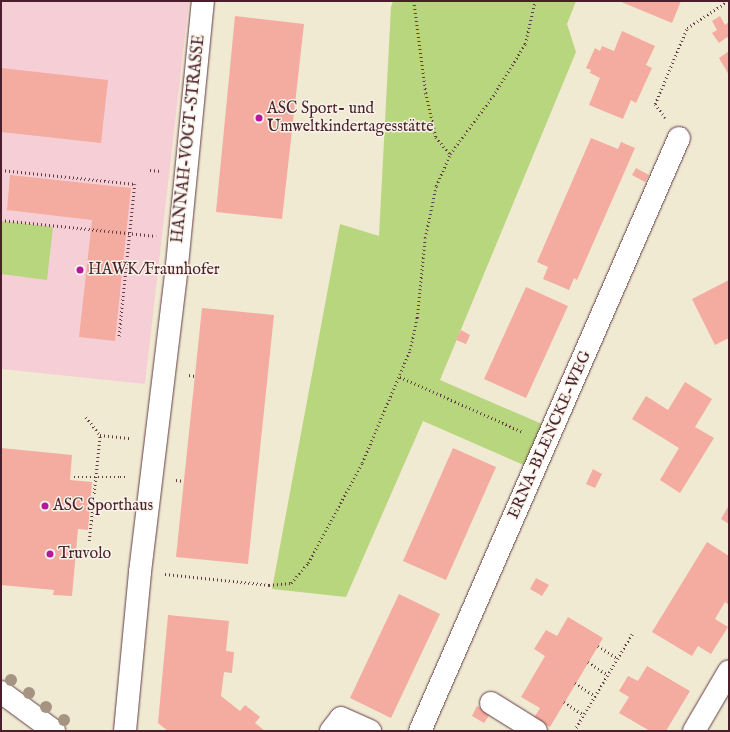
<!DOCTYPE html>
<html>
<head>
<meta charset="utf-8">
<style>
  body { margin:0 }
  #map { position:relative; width:730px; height:732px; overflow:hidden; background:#f1ead3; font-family:"IM FELL English",serif }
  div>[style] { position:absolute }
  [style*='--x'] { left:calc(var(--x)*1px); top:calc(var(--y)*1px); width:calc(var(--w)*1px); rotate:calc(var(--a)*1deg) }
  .built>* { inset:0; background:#f6cfd6 }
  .green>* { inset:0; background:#b8d67d }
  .building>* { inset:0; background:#f4aba0 }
  .path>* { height:2.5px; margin-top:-1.25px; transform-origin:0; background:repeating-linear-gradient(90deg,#633d44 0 1px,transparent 0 4px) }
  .roads { filter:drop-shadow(0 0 1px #633d44) drop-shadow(0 0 1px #633d44) }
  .street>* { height:22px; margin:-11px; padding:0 11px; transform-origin:11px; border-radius:11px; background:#fff }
  .path-bridge>* { height:2.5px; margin-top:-1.25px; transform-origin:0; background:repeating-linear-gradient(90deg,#633d44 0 1px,transparent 0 4px) }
  .trees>* { width:12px; height:12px; margin:-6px; border-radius:50%; background:#a59482 }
  .dots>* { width:11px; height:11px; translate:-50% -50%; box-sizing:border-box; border:2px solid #f7f3e8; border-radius:50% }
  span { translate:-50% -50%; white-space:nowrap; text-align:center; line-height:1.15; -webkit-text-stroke:3px #f7f3e8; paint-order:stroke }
  .poi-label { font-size:16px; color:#4a1f2b }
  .left { translate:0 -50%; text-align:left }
  .street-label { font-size:16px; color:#4a1f2b }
  .frame { position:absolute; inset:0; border:2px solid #4a1f2b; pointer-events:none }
</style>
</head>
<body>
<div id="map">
  <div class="built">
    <div style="clip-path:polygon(1px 1px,189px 1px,145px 384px,1px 369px)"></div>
  </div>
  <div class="green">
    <div style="clip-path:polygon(393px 1px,576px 1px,567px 24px,576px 52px,440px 380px,542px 424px,526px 466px,423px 421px,346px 597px,272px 589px,340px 224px,379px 236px,391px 7px)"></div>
    <div style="clip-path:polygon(1px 221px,53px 227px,47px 280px,1px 274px)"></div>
  </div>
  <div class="building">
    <div style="clip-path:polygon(619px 1px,681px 1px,672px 23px)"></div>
    <div style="clip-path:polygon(235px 16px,304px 24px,282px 219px,216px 212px)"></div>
    <div style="clip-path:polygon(720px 16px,725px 25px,729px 22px,729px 40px,727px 37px,719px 43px,712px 33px,717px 30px,712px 21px)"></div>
    <div style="clip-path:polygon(622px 31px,655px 46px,646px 65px,652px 68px,636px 103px,631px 100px,623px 119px,589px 105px,600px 78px,590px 73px,591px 70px,586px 68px,595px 48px,600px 51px,602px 46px,614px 51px)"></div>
    <div style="clip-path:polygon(729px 51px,729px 75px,719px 58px)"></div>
    <div style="clip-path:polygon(1px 68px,108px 80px,101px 143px,1px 132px)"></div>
    <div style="clip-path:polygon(591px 138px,618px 149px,621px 142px,635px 148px,577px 280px,574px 278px,569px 290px,543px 279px,548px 267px,537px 262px)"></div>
    <div style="clip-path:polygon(636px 168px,649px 175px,645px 182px,632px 175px)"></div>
    <div style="clip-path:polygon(10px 175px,131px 188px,115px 341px,79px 337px,92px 220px,7px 210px)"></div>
    <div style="clip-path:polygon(729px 280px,729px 338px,715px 345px,692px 299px)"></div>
    <div style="clip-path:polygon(526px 287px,568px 306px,526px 398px,484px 379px)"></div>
    <div style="clip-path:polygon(202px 308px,274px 315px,248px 564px,176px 557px)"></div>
    <div style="clip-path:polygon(461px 330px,470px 335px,466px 344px,456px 340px)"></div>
    <div style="clip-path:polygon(685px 382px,712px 399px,695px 427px,714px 438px,680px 493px,660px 480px,679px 448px,632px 419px,646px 396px,668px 410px)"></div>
    <div style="clip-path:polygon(1px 448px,72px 455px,70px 480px,92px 482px,88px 530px,78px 529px,72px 596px,53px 595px,54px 590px,1px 585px)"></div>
    <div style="clip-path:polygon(453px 448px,496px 467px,446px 580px,403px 561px)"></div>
    <div style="clip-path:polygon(593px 469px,602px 474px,595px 488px,586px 484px)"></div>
    <div style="clip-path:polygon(729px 505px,729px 524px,721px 519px)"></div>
    <div style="clip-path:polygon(707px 542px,729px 556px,729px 605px,725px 602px,715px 619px,728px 627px,711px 654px,698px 646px,692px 656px,652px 632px)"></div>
    <div style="clip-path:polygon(536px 578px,549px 585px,542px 596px,530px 589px)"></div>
    <div style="clip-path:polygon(399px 594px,440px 614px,391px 718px,350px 698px)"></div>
    <div style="clip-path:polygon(168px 615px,229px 621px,226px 651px,234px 652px,232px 673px,224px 672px,221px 696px,240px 711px,245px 705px,260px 717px,255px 723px,265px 731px,168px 731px,158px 723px)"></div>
    <div style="clip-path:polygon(568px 617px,603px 638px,550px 727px,534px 718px,540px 708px,521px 697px,545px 656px,534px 649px,546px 630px,557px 636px)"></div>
    <div style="clip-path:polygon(647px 666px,690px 691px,666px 731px,650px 731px,619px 713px,629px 697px,619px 691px,628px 676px,638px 681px)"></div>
    <div style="clip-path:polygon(477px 706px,490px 714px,484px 723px,472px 716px)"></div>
  </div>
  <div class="path">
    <div style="--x:414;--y:1;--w:93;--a:82.6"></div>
    <div style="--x:426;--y:93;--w:45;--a:77.2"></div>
    <div style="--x:436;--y:137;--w:22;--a:51"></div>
    <div style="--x:665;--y:118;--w:17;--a:-126"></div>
    <div style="--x:655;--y:104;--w:82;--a:-67.2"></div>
    <div style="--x:687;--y:28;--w:49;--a:-33.4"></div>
    <div style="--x:1;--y:170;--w:135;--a:6"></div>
    <div style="--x:135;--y:184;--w:155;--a:95.9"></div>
    <div style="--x:150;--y:170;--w:11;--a:5"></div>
    <div style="--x:1;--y:220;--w:156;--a:5.9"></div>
    <div style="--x:189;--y:375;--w:6;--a:9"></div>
    <div style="--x:400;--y:377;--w:135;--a:24.1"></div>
    <div style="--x:86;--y:417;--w:23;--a:52"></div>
    <div style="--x:100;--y:435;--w:31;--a:6"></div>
    <div style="--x:120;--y:477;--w:8;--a:0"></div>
    <div style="--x:176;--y:480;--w:8;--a:7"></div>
    <div style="--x:89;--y:541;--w:107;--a:-84.1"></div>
    <div style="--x:165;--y:574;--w:105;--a:6"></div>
    <div style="--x:269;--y:585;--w:22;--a:-5"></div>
    <div style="--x:291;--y:583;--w:26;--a:-50"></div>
    <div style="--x:308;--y:563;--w:114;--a:-61.6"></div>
    <div style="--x:362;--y:463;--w:123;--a:-67"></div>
    <div style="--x:410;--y:350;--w:33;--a:-78"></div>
    <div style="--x:417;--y:318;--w:80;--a:-84.3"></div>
    <div style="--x:425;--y:238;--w:53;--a:-78.1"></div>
    <div style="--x:436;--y:186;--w:35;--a:-66"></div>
    <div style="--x:450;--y:154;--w:72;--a:-53.4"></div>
    <div style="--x:493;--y:96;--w:61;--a:-58.4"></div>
    <div style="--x:525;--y:44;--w:44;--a:-76.9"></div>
    <div style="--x:598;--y:646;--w:22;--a:32"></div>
    <div style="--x:588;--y:662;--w:24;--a:33"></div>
    <div style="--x:575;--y:683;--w:24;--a:33"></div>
    <div style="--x:564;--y:702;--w:24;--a:33"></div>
    <div style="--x:574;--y:731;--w:113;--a:-59.1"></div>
  </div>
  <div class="roads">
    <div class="street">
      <div style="--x:1;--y:692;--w:66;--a:36.3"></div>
      <div style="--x:491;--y:703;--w:53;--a:31.9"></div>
      <div style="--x:125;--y:731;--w:160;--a:-84.6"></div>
      <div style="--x:140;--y:572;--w:309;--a:-83.1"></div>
      <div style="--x:177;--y:265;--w:265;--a:-84.4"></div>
      <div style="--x:331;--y:731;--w:16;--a:-52"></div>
      <div style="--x:341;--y:718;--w:32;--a:24"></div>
      <div style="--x:420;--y:731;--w:647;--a:-66.41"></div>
      <div style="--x:694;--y:731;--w:69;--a:-59.7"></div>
    </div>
  </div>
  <div class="path-bridge">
    <div style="--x:74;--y:477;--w:46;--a:0"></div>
  </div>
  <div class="trees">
    <div style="left:11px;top:680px"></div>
    <div style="left:29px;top:693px"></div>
    <div style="left:46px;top:707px"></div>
    <div style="left:64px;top:720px"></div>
  </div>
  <div class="dots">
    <div style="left:259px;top:118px;background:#b5179e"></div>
    <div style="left:80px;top:270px;background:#b5179e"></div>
    <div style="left:45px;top:506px;background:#b5179e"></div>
    <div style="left:50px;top:554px;background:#b5179e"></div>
  </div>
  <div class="poi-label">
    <span class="left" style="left:267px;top:118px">ASC Sport- und<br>Umweltkindertagesstätte</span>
    <span class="left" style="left:88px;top:270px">HAWK/Fraunhofer</span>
    <span class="left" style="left:53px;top:506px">ASC Sporthaus</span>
    <span class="left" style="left:58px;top:554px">Truvolo</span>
  </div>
  <div class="street-label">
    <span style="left:189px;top:139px;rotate:-84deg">HANNAH-VOGT-STRASSE</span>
    <span style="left:550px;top:435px;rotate:-66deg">ERNA-BLENCKE-WEG</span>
  </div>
  <div class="frame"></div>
</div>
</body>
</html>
